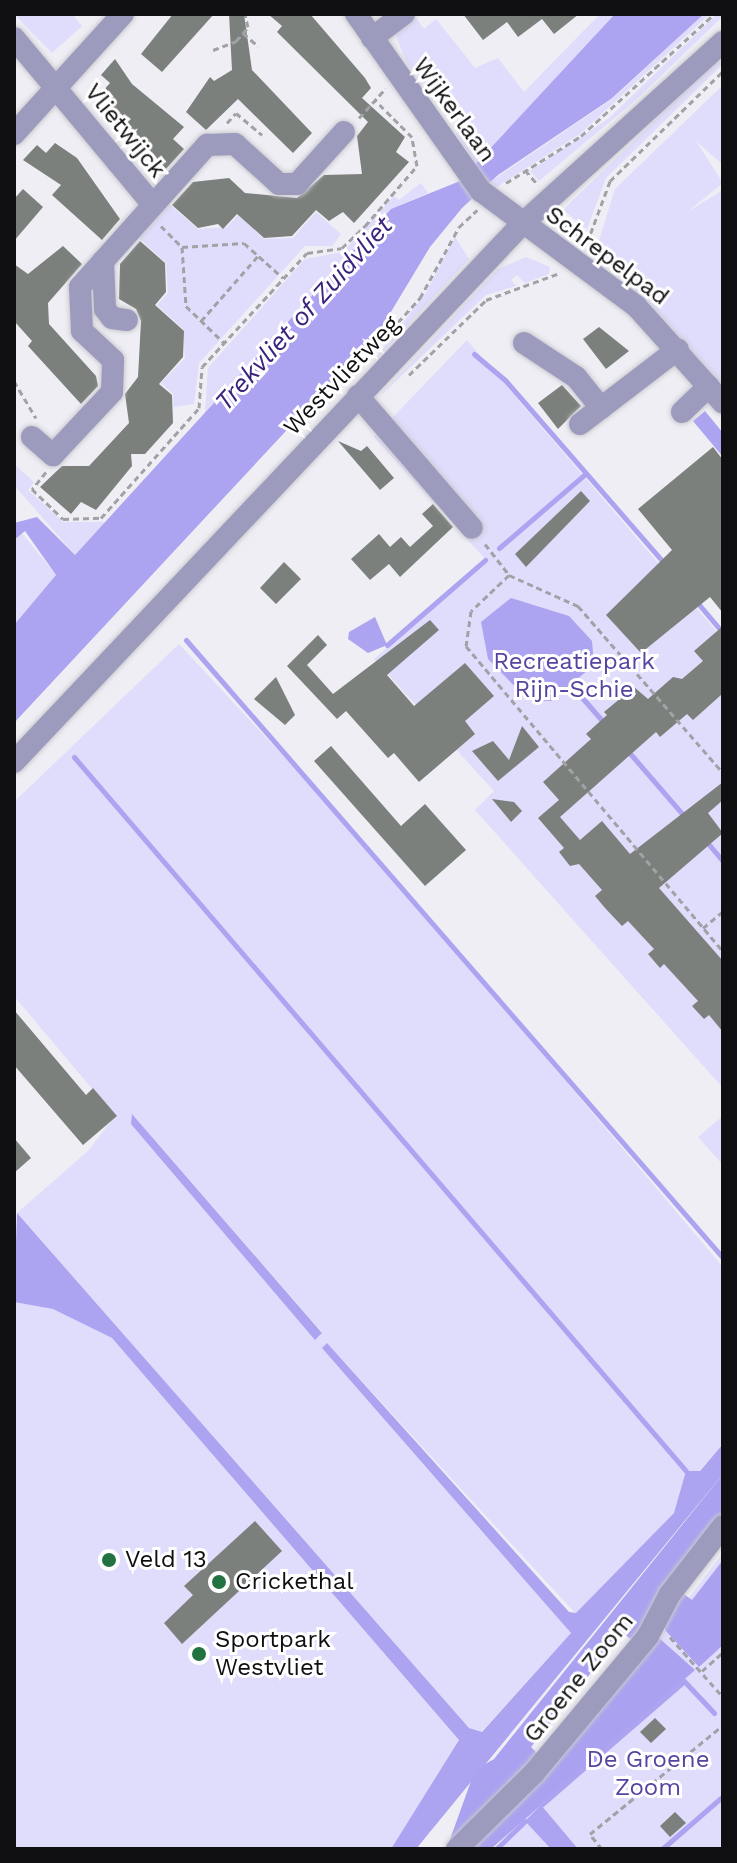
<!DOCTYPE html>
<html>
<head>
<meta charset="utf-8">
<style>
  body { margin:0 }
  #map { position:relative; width:737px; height:1863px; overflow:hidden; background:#eeeef4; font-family:"Work Sans",sans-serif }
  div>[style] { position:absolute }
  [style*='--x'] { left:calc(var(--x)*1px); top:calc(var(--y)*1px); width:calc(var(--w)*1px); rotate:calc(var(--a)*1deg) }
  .green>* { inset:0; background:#dfdcfc }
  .forest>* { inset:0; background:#aaa1f0 }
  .water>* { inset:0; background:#aca3f1 }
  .stream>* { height:5px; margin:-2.5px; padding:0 2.5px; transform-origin:2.5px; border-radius:2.5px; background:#aca3f1 }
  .building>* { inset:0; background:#7b807c }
  .path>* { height:3px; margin-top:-1.5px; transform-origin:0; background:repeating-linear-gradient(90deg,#a1a1a6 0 6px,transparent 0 10px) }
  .roads { filter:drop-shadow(0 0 2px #cacad0) drop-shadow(0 0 2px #cacad0) }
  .minor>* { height:22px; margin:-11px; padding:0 11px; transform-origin:11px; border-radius:11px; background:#9d9bbd }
  .dots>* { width:22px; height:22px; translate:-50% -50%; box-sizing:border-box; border:4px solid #fff; border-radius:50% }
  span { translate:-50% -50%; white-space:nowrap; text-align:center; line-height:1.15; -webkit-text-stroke:6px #fff; paint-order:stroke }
  .street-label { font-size:24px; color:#0f0f11 }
  .park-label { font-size:24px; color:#5744a0 }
  .poi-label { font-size:24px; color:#0f0f11 }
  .left { translate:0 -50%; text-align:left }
  .water-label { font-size:26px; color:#3b237d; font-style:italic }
  .frame { position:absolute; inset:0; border:16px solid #0f0f11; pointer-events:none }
</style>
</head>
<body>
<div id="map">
  <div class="green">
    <div style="clip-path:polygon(14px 14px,72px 14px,82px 26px,52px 53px)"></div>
    <div style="clip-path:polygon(600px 14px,615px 14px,475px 166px,456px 133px,468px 127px,461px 111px,448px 116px,407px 63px,394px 31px,414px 15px,424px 29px,436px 19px,475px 68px,498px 58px,524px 92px)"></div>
    <div style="clip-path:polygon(704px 14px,710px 14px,580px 134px,495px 188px,490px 182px,611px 100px)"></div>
    <div style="clip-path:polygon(717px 14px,723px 16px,636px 100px,539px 181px,530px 171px,609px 118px)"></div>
    <div style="clip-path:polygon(717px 60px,723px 64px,606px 178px,587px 229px,563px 210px)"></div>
    <div style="clip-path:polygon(723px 85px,723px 165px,696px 141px,723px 183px,687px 212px,723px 190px,723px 391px,669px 327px,632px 295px,598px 244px,615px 189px)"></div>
    <div style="clip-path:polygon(421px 183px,428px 193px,391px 209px,205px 412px,208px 368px,305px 259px,343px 252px,394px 196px,399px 200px)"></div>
    <div style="clip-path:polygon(169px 204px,198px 229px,227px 227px,238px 215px,264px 239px,293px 238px,316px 212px,341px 234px,332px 246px,305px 246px,199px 363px,194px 404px,174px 407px,173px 394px,161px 383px,185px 358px,183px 329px,157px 305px,168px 293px,166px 263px,139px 238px)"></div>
    <div style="clip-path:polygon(455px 237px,469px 259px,372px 363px,427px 291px)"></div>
    <div style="clip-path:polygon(526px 257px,550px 267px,549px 274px,525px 283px,517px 275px,511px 280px,516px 286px,486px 295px,378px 398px,498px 269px)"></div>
    <div style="clip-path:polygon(467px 340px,723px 639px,723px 1088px,475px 810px,494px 791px,374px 659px,488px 562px,374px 437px)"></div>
    <div style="clip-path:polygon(14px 464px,34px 482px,28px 490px,63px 522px,105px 522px,75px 555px,14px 485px)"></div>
    <div style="clip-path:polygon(20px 531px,56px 575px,14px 625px,14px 540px)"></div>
    <div style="clip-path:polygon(evenodd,179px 644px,362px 841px,723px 1267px,723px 1444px,687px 1485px,674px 1513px,576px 1614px,327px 1343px,571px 1633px,481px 1732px,469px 1728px,17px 1213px,89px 1150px,115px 1116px,14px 996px,14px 802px,179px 644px,133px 1115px,322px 1332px,315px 1339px,132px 1124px,133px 1115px)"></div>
    <div style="clip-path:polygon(723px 1116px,723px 1165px,698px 1137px)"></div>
    <div style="clip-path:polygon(14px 1302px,53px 1309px,112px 1338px,459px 1740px,391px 1849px,14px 1849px)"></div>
    <div style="clip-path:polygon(723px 1553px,723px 1849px,497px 1849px)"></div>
  </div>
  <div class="forest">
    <div style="clip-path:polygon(723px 1474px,723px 1521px,633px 1641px,623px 1633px,531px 1747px,540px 1756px,448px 1845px,475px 1770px,494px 1759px)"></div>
    <div style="clip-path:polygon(723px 1560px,723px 1645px,699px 1667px,665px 1630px,665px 1615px,681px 1592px,692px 1600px)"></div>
    <div style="clip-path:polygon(659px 1638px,695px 1670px,491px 1849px,468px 1849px,554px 1761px)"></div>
  </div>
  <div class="water">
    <div style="clip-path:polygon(615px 14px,704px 14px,611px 99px,498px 175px,462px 208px,430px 247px,380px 330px,14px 723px,14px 625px,56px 575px,25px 531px,14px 540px,14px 523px,37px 517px,75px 555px,391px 209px,460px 181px)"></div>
    <div style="clip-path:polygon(705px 411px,723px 433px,723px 457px,693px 421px)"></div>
    <div style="clip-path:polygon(511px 598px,569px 616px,592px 641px,594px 665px,551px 701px,528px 700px,488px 659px,481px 622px)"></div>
    <div style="clip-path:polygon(375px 617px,387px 645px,368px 653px,348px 639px,349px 632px)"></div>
    <div style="clip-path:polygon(132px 1114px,322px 1333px,315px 1340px,131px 1124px)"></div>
    <div style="clip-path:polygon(17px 1213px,469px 1728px,482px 1732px,571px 1633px,322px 1348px,327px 1343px,569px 1612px,576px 1613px,674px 1513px,686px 1471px,700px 1471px,723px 1444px,723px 1474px,416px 1849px,391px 1849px,459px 1740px,112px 1338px,53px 1309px,14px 1302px)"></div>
    <div style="clip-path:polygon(541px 1805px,578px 1849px,551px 1849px,525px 1821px)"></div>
  </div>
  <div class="stream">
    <div style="--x:474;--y:354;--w:40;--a:40"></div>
    <div style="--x:505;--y:380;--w:242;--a:49"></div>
    <div style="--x:499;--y:548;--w:113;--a:-40.7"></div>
    <div style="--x:696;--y:601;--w:42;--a:49.8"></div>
    <div style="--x:186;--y:640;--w:819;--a:49.01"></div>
    <div style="--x:387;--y:645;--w:130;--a:-40.9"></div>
    <div style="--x:572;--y:686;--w:50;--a:49"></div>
    <div style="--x:627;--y:750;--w:90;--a:49.1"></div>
    <div style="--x:74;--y:757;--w:940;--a:49.4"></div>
    <div style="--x:706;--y:841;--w:26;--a:50"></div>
    <div style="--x:541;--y:1805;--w:189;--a:-40.9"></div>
    <div style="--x:684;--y:1681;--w:44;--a:46.8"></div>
    <div style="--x:496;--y:1849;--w:40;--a:-44"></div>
    <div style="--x:662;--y:1849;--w:81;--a:-41"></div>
  </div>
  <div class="building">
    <div style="clip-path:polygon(173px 14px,214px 14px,162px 72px,141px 54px)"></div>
    <div style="clip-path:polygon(229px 14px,244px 14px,252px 70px,312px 133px,293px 153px,238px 99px,206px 130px,186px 112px,210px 77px,214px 81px,232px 70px)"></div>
    <div style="clip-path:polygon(268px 14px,310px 14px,365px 78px,371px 88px,362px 98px,405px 137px,396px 152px,409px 162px,354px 223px,343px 212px,329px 221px,316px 210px,292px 236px,264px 238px,237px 214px,223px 229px,218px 224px,198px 228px,172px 205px,193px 182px,229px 178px,245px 193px,297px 198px,324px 175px,362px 174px,357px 136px,368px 122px,277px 32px,282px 26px)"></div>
    <div style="clip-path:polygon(463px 14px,579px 14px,554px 34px,542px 19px,518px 37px,507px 22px,483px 40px)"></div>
    <div style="clip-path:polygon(115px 59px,132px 84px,184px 127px,173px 139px,184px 149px,166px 169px,101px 93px,110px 83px,101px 75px)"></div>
    <div style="clip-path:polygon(55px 143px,77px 158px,120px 219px,102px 240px,52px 195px,61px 185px,23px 160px,37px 145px,46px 153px)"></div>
    <div style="clip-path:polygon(23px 189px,43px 207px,14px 241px,14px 199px)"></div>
    <div style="clip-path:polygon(140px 241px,165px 263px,166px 292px,155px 305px,184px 331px,183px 357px,159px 384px,172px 395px,173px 423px,145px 454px,131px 454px,132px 466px,96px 510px,81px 502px,71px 514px,40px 487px,62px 466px,89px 466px,129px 423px,125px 394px,138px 377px,141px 321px,136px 309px,119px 299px,120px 264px)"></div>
    <div style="clip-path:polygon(63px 246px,82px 264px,48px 303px,49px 324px,96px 376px,98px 386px,81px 404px,28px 346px,32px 341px,14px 321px,14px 264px,28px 274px)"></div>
    <div style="clip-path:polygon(599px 327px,629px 351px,606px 369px,583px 339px)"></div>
    <div style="clip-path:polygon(562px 385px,581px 406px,558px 429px,538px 403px)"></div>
    <div style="clip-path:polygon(338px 441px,361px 451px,367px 446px,394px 478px,380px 490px)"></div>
    <div style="clip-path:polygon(713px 447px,723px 460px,723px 613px,710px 597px,641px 653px,606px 615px,672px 550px,638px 509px)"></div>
    <div style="clip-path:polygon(581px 491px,590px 501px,526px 567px,515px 554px)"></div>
    <div style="clip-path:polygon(433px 504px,453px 527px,400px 577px,389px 564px,370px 580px,351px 559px,379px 534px,390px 547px,401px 537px,410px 547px,433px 526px,422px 514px)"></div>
    <div style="clip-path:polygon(284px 562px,301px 579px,276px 604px,260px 588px)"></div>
    <div style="clip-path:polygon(430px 620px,439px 630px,387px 675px,414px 706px,465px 663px,494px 696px,465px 721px,475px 734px,419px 782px,394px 753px,388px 758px,346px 711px,337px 719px,287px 666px,318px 635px,327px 645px,307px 665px,333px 694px)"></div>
    <div style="clip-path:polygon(723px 626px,721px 695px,693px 720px,687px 714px,660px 737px,656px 732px,560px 817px,580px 840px,602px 821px,630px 854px,723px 782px,723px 800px,708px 813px,723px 833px,659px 888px,723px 961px,723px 1032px,709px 1015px,704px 1019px,692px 1006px,698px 1001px,664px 964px,660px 968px,648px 954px,654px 949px,628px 921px,622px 926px,605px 908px,595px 896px,602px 890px,579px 864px,570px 866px,559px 852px,564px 848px,538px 818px,559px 800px,543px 782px,591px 739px,586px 734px,607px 715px,604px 712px,634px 687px,648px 699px,673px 677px,682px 679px,703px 661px,694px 651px)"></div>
    <div style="clip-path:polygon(276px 677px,295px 715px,285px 725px,254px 699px)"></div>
    <div style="clip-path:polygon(522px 726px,539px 747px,498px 781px,472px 751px,493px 741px,509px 760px)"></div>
    <div style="clip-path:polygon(331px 746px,401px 826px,425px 804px,466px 850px,425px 886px,314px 761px)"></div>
    <div style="clip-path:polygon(492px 799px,514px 802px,522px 811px,511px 822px)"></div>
    <div style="clip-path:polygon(14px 1010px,86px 1095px,93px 1088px,117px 1116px,83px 1145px,14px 1065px)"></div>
    <div style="clip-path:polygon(14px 1138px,31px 1158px,14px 1173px)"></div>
    <div style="clip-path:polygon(255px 1521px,282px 1551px,182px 1644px,164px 1623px,193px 1595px,184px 1586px)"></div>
    <div style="clip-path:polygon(655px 1718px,666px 1729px,651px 1743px,640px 1732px)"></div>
    <div style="clip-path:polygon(675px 1812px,686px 1823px,670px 1837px,660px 1826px)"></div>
  </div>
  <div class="path">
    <div style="--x:243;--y:33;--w:20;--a:41"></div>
    <div style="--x:213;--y:50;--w:25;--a:-21"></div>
    <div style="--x:236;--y:41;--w:18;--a:-49"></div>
    <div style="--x:248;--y:27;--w:13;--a:-103"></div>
    <div style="--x:359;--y:118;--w:40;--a:-48"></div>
    <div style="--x:227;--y:123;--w:13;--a:-48"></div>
    <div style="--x:236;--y:113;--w:34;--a:40"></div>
    <div style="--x:525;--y:170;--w:20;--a:49"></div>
    <div style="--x:506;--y:183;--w:89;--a:-32.1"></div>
    <div style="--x:581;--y:136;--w:180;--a:-42.5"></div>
    <div style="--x:558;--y:219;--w:51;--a:38.7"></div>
    <div style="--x:161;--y:226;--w:30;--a:45"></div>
    <div style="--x:182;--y:247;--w:59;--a:86.1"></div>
    <div style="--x:186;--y:306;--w:53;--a:44.2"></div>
    <div style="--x:587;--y:243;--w:66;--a:-69.6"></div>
    <div style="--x:610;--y:181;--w:158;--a:-44.2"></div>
    <div style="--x:182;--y:247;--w:62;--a:-3.7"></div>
    <div style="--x:244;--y:243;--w:52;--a:41.9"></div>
    <div style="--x:201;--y:321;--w:86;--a:-48.8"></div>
    <div style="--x:351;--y:374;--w:103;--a:-47.8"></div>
    <div style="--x:420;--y:298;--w:81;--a:-61.2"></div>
    <div style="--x:459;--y:227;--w:25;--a:-43"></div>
    <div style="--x:409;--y:375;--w:107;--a:-44.2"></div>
    <div style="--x:486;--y:300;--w:76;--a:-20.1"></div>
    <div style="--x:14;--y:381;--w:43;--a:59.3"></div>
    <div style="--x:46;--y:472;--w:22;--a:129"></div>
    <div style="--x:32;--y:489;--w:43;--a:44.1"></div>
    <div style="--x:63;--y:519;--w:38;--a:-2"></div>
    <div style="--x:101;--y:518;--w:147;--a:-48.3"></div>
    <div style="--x:199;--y:408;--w:41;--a:-85.8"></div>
    <div style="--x:202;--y:367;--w:155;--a:-47.4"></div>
    <div style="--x:307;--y:253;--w:35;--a:-8"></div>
    <div style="--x:342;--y:248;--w:32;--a:-44"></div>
    <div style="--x:365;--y:226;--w:79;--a:-49.1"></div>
    <div style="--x:417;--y:166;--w:29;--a:-100"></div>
    <div style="--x:412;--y:137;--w:52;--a:-135"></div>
    <div style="--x:485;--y:544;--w:39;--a:52"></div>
    <div style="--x:509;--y:575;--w:76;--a:24.2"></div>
    <div style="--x:578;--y:606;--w:221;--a:49"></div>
    <div style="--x:509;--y:575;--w:52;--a:136.5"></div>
    <div style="--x:471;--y:611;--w:35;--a:98"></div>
    <div style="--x:466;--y:646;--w:399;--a:49.9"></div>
    <div style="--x:703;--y:928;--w:26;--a:-40"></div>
    <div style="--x:670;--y:1637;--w:80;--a:48.5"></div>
    <div style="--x:702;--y:1671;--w:28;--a:-42"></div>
    <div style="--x:602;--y:1849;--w:19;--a:-129"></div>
    <div style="--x:590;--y:1834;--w:172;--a:-39.3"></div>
  </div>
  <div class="roads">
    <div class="minor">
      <div style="--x:356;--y:14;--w:217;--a:54.8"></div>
      <div style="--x:481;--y:191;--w:193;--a:36.6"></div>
      <div style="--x:636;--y:306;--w:130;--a:48.1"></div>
      <div style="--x:14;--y:38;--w:217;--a:50.2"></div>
      <div style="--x:372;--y:38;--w:40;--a:-37"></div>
      <div style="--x:14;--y:134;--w:162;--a:-47.8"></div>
      <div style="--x:103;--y:261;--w:48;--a:87.6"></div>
      <div style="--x:105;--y:309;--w:11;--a:52"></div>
      <div style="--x:112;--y:318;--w:15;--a:8"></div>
      <div style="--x:524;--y:343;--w:62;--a:33.2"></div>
      <div style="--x:576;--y:377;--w:40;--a:51"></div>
      <div style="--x:358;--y:396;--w:174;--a:49.2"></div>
      <div style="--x:682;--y:412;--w:37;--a:-44"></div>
      <div style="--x:580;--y:424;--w:123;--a:-37.4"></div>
      <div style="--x:32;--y:437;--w:28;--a:41"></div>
      <div style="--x:53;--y:455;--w:86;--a:-46.9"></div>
      <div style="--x:112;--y:392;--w:32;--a:-88"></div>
      <div style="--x:113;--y:360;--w:42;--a:-136.9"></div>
      <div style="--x:82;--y:331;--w:44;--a:-92.6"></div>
      <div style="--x:80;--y:287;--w:191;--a:-48.2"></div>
      <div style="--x:207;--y:145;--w:28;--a:-2"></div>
      <div style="--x:235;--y:144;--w:59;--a:42.3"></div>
      <div style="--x:279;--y:184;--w:18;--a:0"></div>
      <div style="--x:297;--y:184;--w:70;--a:-47.9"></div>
      <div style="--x:14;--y:762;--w:740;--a:-46.64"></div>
      <div style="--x:522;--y:224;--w:271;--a:-42.2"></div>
      <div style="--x:457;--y:1849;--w:108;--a:-44.6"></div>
      <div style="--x:534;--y:1773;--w:178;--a:-50.2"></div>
      <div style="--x:648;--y:1636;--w:47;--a:-62.4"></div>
      <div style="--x:670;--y:1594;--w:86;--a:-52.1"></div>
    </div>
  </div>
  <div class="dots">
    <div style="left:109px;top:1560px;background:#237242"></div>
    <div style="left:219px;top:1582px;background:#237242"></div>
    <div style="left:199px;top:1654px;background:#237242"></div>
  </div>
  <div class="street-label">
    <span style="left:454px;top:110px;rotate:54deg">Wijkerlaan</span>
    <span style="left:125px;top:131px;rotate:51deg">Vlietwijck</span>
    <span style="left:607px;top:256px;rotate:37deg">Schrepelpad</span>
    <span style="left:342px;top:376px;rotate:-46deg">Westvlietweg</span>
    <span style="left:579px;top:1678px;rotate:-51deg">Groene Zoom</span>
  </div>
  <div class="park-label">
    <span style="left:574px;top:676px">Recreatiepark<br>Rijn-Schie</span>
    <span style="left:648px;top:1774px">De Groene<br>Zoom</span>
  </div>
  <div class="poi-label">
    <span class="left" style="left:125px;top:1560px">Veld 13</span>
    <span class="left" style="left:235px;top:1582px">Crickethal</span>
    <span class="left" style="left:215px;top:1654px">Sportpark<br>Westvliet</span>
  </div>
  <div class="water-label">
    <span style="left:304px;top:314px;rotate:-48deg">Trekvliet of Zuidvliet</span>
  </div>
  <div class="frame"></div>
</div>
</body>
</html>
